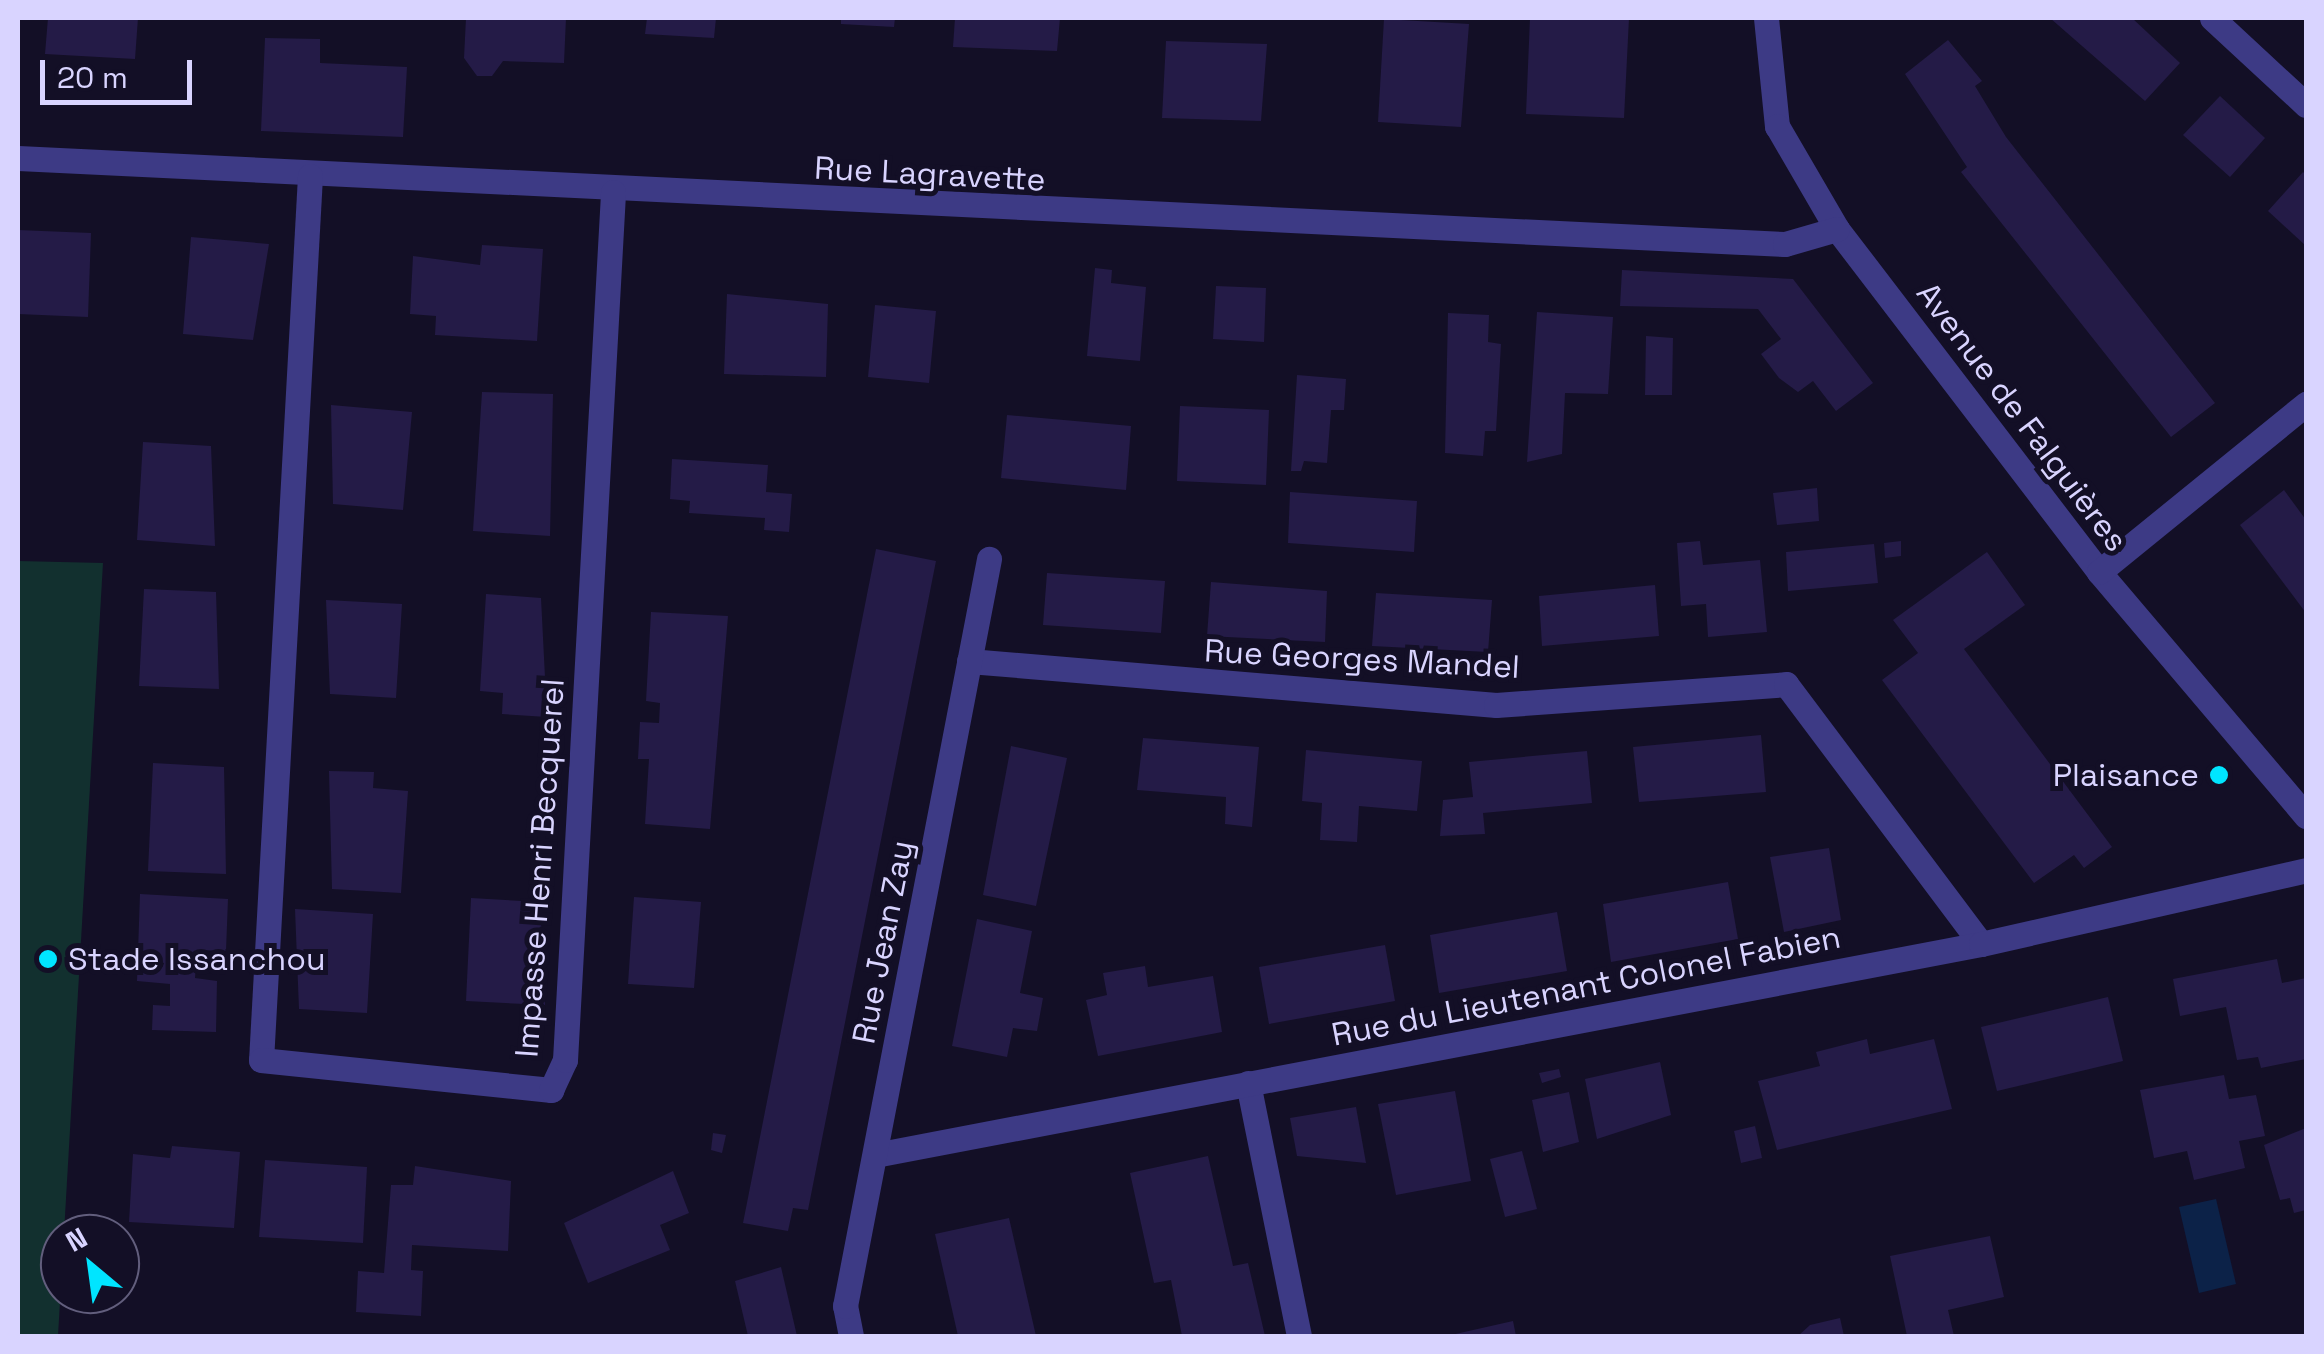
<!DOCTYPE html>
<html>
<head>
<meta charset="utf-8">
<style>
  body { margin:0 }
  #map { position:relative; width:2324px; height:1354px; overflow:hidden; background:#130f26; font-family:"Space Grotesk",sans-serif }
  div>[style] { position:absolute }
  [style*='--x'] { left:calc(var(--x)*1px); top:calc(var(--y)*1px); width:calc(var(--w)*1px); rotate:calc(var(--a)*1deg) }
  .green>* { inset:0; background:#12302f }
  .water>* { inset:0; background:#0c2248 }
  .building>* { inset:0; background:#241b47 }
  .minor>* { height:25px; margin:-12.5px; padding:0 12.5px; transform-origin:12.5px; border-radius:12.5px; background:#3d3a85 }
  .dots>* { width:28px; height:28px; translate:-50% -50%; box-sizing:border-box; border:5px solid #130f26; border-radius:50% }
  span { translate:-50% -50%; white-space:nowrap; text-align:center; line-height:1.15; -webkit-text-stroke:10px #130f26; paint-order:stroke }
  .street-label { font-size:32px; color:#d9d4ff }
  .poi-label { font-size:32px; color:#d9d4ff }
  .right { translate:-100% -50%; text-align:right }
  .left { translate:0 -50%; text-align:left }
  .frame { position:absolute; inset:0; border:20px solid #d9d4ff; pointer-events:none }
  .north { position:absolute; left:40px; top:1214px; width:100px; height:100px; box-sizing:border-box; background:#130f26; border:2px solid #625e7d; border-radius:50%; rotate:331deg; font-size:28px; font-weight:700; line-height:40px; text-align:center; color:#d9d4ff }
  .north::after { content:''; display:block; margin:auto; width:35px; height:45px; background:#00e5ff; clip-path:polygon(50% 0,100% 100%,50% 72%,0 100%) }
  .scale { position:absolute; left:40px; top:60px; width:152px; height:45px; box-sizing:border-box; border:5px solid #d9d4ff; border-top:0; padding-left:12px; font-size:30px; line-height:35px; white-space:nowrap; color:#d9d4ff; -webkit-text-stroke:8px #130f26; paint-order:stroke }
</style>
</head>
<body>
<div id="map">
  <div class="green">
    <div style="clip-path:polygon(18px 561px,103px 563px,58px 1336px,18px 1336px)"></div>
  </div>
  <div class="water">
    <div style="clip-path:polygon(2216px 1199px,2236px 1284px,2199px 1293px,2179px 1207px)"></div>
  </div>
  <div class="building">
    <div style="clip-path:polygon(48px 18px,138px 18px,135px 59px,45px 54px)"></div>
    <div style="clip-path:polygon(466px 18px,566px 18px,564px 63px,503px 61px,492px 76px,477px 76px,464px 58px)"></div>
    <div style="clip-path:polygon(647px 18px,716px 18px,714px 38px,645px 34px)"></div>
    <div style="clip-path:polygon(841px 18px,895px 18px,894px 27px,841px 24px)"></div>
    <div style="clip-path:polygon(955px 18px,1060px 18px,1057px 51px,953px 47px)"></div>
    <div style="clip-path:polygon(1530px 18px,1629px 18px,1624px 118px,1526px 114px)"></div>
    <div style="clip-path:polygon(2050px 18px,2132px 18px,2180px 63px,2145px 101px)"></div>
    <div style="clip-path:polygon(1384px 19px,1469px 24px,1461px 127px,1378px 122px)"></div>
    <div style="clip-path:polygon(265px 38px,320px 39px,320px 63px,407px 67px,403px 137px,261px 131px)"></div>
    <div style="clip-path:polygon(1948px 40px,1982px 81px,1975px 86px,2006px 137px,2215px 403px,2171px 437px,1961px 172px,1967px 167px,1905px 74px)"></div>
    <div style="clip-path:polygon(1166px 41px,1267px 44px,1261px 121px,1162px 118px)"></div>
    <div style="clip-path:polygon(2220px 96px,2265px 138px,2230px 177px,2183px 135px)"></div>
    <div style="clip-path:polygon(2303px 172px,2306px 175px,2306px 246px,2268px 211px)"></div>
    <div style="clip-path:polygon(18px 230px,91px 233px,88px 317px,18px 314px)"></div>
    <div style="clip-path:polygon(191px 237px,269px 244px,253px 340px,183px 334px)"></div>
    <div style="clip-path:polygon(482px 245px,543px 249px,537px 341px,435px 335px,436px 316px,410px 314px,413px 256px,480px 265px)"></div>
    <div style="clip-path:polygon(1095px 268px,1112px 270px,1111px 283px,1146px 287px,1140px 361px,1087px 356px)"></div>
    <div style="clip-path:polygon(1622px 270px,1793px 279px,1873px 383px,1836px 411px,1813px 381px,1798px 392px,1779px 378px,1761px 354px,1781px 339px,1758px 309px,1620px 306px)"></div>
    <div style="clip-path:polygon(1216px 286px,1266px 288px,1264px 342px,1213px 339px)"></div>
    <div style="clip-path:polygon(727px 294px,828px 304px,826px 377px,724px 374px)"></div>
    <div style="clip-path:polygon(875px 305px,936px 311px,929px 383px,868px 377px)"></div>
    <div style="clip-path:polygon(1537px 312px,1613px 317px,1608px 394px,1565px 393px,1562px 454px,1527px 462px)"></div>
    <div style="clip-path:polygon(1448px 313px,1489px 315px,1488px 342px,1501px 344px,1496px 431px,1485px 431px,1483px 456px,1445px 453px)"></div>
    <div style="clip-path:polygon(1646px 336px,1673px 338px,1672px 395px,1645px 395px)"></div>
    <div style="clip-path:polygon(1297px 375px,1346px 379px,1344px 410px,1331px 410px,1327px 463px,1304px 461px,1301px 471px,1291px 471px)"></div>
    <div style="clip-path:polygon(482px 392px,553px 394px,550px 536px,473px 531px)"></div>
    <div style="clip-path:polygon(331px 405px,412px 412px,403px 510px,333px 504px)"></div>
    <div style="clip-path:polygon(1180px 406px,1269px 410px,1266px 485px,1177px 481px)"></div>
    <div style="clip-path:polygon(1007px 415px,1131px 426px,1126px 490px,1001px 478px)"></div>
    <div style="clip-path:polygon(143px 442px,211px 446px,215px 546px,137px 540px)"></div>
    <div style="clip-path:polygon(672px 459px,768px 465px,766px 492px,792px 494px,789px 532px,764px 530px,765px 518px,689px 513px,690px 501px,670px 499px)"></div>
    <div style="clip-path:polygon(1817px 488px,1819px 521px,1777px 525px,1773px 493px)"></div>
    <div style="clip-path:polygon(2284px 490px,2306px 520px,2306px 613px,2240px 525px)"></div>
    <div style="clip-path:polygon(1290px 492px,1417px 501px,1414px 552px,1288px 543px)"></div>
    <div style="clip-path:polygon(1700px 541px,1703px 565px,1760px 560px,1767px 632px,1708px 637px,1706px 604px,1681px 606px,1677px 543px)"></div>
    <div style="clip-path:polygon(1901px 541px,1901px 556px,1885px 558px,1884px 543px)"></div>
    <div style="clip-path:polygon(1874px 544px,1878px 583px,1788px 591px,1786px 552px)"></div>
    <div style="clip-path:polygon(876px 549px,936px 561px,808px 1210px,793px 1208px,788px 1231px,743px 1223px)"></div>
    <div style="clip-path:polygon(1987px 552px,2025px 605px,1964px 649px,2112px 847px,2084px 868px,2074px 855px,2034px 883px,1882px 680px,1918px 653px,1893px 620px)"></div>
    <div style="clip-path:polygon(1047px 573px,1165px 581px,1161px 633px,1043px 625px)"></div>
    <div style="clip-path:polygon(1211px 582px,1327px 591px,1325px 642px,1207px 636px)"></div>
    <div style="clip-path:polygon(1655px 585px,1659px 636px,1542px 646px,1539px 596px)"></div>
    <div style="clip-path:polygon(144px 589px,216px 592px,219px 689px,139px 686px)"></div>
    <div style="clip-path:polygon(1376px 593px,1492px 600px,1488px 652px,1372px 646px)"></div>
    <div style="clip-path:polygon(486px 594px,541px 598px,547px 717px,502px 714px,503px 693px,480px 691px)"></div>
    <div style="clip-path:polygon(326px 600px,402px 604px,396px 698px,330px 694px)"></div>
    <div style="clip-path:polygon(651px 612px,728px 616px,710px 829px,645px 824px,649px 759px,638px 759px,640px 722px,659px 723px,660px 703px,646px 701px)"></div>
    <div style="clip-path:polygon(1761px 735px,1766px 792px,1639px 802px,1633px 747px)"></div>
    <div style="clip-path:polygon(1143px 738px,1259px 747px,1252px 827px,1225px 824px,1226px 797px,1137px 790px)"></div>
    <div style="clip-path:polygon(1011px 746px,1067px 758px,1036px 906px,983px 895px)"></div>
    <div style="clip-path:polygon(1306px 750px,1422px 761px,1417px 811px,1359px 806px,1357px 842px,1320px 840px,1322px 803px,1302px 801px)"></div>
    <div style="clip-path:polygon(1587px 751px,1592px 803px,1483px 813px,1485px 834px,1440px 836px,1443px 800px,1473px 797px,1469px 762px)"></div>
    <div style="clip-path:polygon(153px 763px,224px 767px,226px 874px,148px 871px)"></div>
    <div style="clip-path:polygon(329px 771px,374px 772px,373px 788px,408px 791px,401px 893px,332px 889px)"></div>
    <div style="clip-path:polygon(1829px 848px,1841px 920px,1784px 932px,1770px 857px)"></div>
    <div style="clip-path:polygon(1728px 882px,1738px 939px,1611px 962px,1603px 904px)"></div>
    <div style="clip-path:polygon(140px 894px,228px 899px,226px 951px,197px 950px,195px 978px,217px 981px,216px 1032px,152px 1030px,153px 1005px,170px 1006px,170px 984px,137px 981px)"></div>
    <div style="clip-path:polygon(634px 897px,701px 902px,694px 988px,628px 984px)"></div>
    <div style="clip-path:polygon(471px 898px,540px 902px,545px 1005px,466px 1001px)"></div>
    <div style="clip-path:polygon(295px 909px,373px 914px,367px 1013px,299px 1009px)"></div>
    <div style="clip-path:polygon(1557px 912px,1567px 971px,1439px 993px,1430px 935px)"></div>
    <div style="clip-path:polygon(977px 919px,1032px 931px,1020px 993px,1043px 998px,1037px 1031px,1013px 1028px,1007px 1057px,952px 1046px)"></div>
    <div style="clip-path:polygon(1385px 945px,1395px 1001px,1269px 1024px,1259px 967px)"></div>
    <div style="clip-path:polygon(2277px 959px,2282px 983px,2306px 978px,2306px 1059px,2261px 1068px,2258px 1057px,2237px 1060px,2226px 1007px,2180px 1016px,2173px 979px)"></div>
    <div style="clip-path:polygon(1145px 966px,1148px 987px,1213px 976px,1222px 1032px,1098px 1056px,1086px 1000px,1107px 995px,1103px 973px)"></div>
    <div style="clip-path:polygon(2108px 997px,2123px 1061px,1997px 1091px,1981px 1027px)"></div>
    <div style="clip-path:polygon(1867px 1039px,1870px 1054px,1934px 1039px,1952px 1109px,1777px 1150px,1758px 1081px,1820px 1066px,1816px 1052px)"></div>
    <div style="clip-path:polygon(1660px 1062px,1671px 1115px,1597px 1139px,1585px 1079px)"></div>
    <div style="clip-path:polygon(1559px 1069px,1561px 1077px,1542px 1083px,1539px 1073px)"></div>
    <div style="clip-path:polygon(2224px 1075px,2229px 1099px,2256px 1095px,2265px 1136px,2239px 1141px,2245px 1168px,2194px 1180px,2187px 1151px,2154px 1158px,2140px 1090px)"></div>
    <div style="clip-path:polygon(1455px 1091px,1471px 1181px,1396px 1195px,1378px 1104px)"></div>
    <div style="clip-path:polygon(1569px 1092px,1579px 1142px,1543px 1152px,1532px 1100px)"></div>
    <div style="clip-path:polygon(1356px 1107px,1366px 1163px,1297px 1156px,1290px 1118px)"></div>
    <div style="clip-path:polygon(1755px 1126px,1762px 1158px,1741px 1163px,1734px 1131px)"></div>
    <div style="clip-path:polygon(2306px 1128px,2306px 1210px,2294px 1213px,2290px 1198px,2280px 1200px,2264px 1145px)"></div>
    <div style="clip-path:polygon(713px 1133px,726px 1135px,722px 1153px,711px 1150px)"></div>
    <div style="clip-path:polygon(172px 1146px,240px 1152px,234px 1228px,129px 1222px,133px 1154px,170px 1158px)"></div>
    <div style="clip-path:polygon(1522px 1151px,1537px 1209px,1505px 1217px,1490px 1159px)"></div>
    <div style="clip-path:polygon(1208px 1156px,1233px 1266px,1248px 1263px,1265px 1336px,1182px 1336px,1171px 1280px,1154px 1283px,1130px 1173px)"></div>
    <div style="clip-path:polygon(265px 1160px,367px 1167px,363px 1243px,259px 1237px)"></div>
    <div style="clip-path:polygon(415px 1166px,511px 1181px,508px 1251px,412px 1245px,411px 1270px,423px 1271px,421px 1316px,356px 1312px,358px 1271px,384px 1273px,391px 1185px,413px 1185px)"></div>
    <div style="clip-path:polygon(673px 1171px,689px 1213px,660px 1225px,670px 1250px,588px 1283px,564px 1223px)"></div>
    <div style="clip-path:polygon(1009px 1218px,1036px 1336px,958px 1336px,935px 1234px)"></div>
    <div style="clip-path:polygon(1990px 1236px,2004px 1297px,1948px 1310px,1954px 1336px,1907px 1336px,1890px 1256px)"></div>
    <div style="clip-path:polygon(781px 1267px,797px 1336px,748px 1336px,735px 1281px)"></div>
    <div style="clip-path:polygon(1840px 1318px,1844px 1336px,1798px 1336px,1810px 1325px)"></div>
    <div style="clip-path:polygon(1513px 1321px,1516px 1336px,1451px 1336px,1451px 1335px)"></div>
  </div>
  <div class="minor">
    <div style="--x:1766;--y:18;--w:109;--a:84.2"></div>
    <div style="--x:1777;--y:126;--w:119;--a:59.8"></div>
    <div style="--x:1837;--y:229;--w:432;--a:52.6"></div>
    <div style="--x:2099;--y:572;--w:320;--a:49.7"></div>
    <div style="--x:2212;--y:18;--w:128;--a:42.8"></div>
    <div style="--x:18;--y:158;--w:1769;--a:2.79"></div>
    <div style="--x:1785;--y:244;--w:54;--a:-16.1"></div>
    <div style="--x:310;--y:176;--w:885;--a:93.17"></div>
    <div style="--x:261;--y:1060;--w:292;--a:5.9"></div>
    <div style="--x:551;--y:1090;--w:33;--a:-65"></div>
    <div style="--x:565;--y:1060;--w:869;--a:-86.83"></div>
    <div style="--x:2099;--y:572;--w:267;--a:-39.1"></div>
    <div style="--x:969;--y:661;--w:529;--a:4.77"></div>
    <div style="--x:1496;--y:705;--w:291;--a:-4.1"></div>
    <div style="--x:1786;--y:684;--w:325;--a:53.1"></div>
    <div style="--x:1248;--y:1083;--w:258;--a:78.6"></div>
    <div style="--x:875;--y:1155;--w:1126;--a:-10.8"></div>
    <div style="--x:1981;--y:944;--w:333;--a:-12.8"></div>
    <div style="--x:851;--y:1336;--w:31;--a:-101"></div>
    <div style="--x:845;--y:1306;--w:761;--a:-79.09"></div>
  </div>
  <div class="dots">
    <div style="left:2219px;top:775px;background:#00e5ff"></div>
    <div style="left:48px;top:959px;background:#00e5ff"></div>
  </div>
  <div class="street-label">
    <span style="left:930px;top:174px;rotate:3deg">Rue Lagravette</span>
    <span style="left:2022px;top:417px;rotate:53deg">Avenue de Falguières</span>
    <span style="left:1362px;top:659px;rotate:3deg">Rue Georges Mandel</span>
    <span style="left:540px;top:868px;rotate:-86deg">Impasse Henri Becquerel</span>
    <span style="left:883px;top:942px;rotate:-79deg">Rue Jean Zay</span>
    <span style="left:1586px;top:986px;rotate:-11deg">Rue du Lieutenant Colonel Fabien</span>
  </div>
  <div class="poi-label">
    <span class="right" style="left:2199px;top:775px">Plaisance</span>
    <span class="left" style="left:68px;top:959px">Stade Issanchou</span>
  </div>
  <div class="frame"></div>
  <div class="north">N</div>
  <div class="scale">20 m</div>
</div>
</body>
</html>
